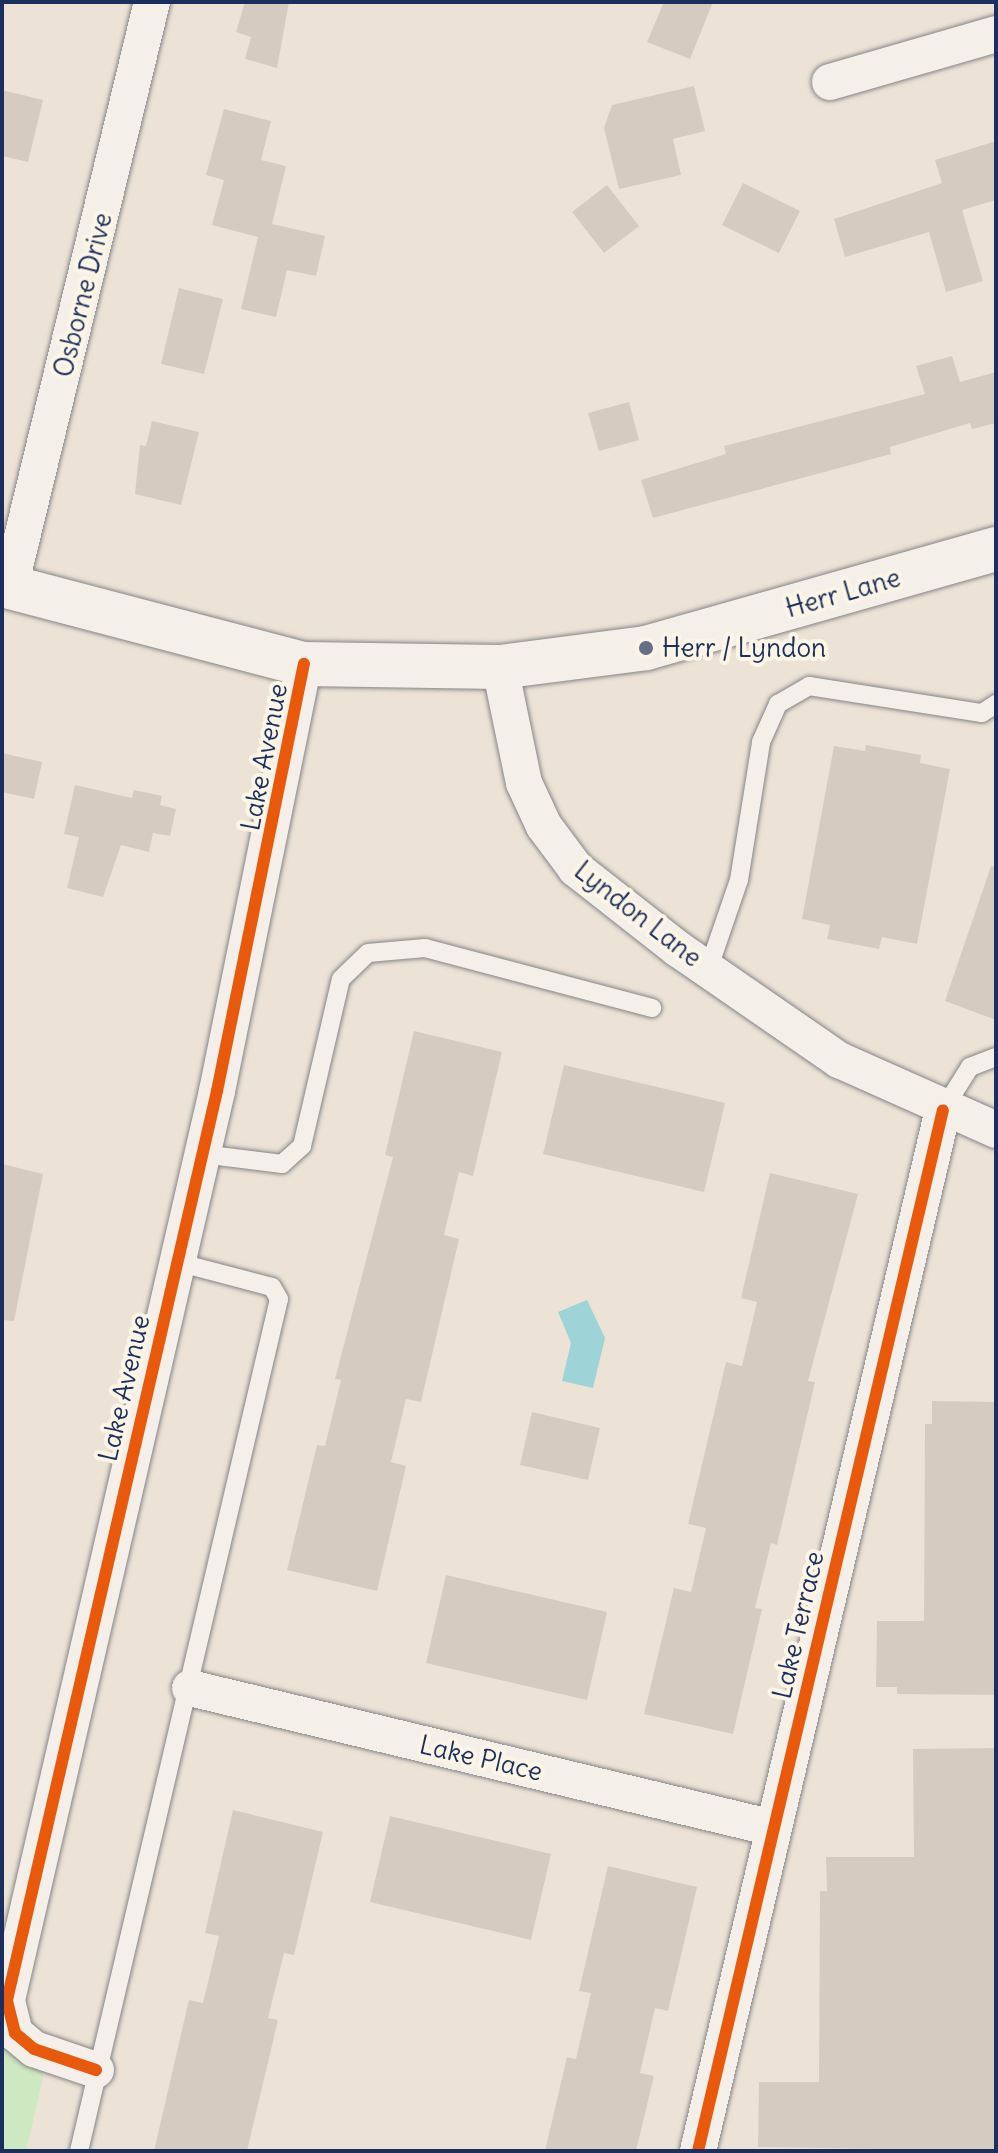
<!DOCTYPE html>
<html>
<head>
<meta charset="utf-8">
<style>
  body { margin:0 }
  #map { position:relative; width:998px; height:2153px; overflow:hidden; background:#ece3d6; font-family:Delius,sans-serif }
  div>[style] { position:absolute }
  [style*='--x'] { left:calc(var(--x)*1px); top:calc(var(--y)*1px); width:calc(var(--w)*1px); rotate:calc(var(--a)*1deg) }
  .green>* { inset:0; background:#cee8c1 }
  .water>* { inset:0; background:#9ed4d7 }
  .building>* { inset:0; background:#d6cbbf }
  .roads { filter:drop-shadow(0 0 2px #858588) drop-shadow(0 0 2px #858588) }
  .service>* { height:18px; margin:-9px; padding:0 9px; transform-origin:9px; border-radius:9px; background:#f4f0e9 }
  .minor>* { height:36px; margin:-18px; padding:0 18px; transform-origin:18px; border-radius:18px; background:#f4f0e9 }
  .secondary>* { height:44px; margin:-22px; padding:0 22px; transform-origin:22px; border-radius:22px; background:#f4f0e9 }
  .cycleway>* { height:12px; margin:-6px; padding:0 6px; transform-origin:6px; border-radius:6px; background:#e8590c }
  .dots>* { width:22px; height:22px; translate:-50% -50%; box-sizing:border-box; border:4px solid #fcf5e5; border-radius:50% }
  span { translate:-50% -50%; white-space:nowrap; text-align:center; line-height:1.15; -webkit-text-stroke:8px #fcf5e5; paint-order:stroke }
  .street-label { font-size:26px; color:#1b2f5e }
  .poi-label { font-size:26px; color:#1b2f5e }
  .left { translate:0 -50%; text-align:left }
  .frame { position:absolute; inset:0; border:4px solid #1b2f5e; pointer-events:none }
</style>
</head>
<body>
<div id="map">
  <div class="green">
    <div style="clip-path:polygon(2px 1999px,48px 2056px,26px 2151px,2px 2151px)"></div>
  </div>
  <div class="water">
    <div style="clip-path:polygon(587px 1300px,605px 1338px,593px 1388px,562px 1381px,571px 1343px,558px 1312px)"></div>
  </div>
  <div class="building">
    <div style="clip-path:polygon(245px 2px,289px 2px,277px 68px,245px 59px,251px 37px,236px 32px)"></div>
    <div style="clip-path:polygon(664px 2px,713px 2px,690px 59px,647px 42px)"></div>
    <div style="clip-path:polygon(694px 86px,705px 131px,673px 139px,681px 175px,619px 189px,604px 128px,612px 105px)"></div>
    <div style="clip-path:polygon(2px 90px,43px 100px,28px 162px,2px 156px)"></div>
    <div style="clip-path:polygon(224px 109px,271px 121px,261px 160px,286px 166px,272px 224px,325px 236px,316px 276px,287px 270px,276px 317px,241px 309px,258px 237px,212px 225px,224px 180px,206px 175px)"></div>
    <div style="clip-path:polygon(996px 141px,996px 200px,962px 210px,983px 281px,946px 292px,929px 232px,845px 257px,834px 219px,942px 183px,935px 160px)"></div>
    <div style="clip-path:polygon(743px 183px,800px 211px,779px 253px,722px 225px)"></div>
    <div style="clip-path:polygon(607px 185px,639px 226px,604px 253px,572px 212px)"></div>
    <div style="clip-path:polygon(179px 288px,223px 299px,204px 374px,161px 364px)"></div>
    <div style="clip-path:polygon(952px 356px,960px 382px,996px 372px,996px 423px,972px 429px,970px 423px,890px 447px,891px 454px,653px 518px,641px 480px,726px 454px,724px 446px,925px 394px,916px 366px)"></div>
    <div style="clip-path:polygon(629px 402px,639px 440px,599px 451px,588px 413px)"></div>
    <div style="clip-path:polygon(152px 421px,199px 432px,181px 505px,135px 494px,140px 445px,146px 446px)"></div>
    <div style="clip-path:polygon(866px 745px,921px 755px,920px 763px,950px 769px,917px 944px,882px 937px,879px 949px,827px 939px,830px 925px,802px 919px,834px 746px,865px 751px)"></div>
    <div style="clip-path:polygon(2px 753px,42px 762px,34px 799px,2px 792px)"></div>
    <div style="clip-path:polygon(75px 785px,132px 798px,134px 790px,162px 796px,160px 805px,176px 809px,170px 836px,153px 833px,149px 852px,121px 845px,103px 897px,67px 888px,79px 837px,64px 834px)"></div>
    <div style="clip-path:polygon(991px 866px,996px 867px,996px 1020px,945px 1001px)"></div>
    <div style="clip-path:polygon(414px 1031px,502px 1052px,473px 1176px,459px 1172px,444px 1235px,459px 1239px,421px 1402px,406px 1399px,391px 1462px,406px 1466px,377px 1591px,287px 1570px,317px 1445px,325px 1446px,341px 1380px,335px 1379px,393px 1157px,385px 1155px)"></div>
    <div style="clip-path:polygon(564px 1065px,725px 1103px,704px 1192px,543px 1154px)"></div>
    <div style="clip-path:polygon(2px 1164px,43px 1174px,14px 1321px,2px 1320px)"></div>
    <div style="clip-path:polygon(770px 1173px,858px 1194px,808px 1381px,815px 1382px,777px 1545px,771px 1543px,755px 1608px,762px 1609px,733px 1734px,644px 1714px,674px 1588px,691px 1592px,706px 1528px,688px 1524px,726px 1362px,742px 1366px,757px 1302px,741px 1298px)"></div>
    <div style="clip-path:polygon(932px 1401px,996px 1402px,996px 1695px,897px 1694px,897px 1687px,876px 1687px,877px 1621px,924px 1621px,925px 1424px,932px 1424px)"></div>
    <div style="clip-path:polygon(532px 1412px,600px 1428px,588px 1480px,520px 1465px)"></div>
    <div style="clip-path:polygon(446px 1575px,607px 1612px,587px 1700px,426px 1663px)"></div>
    <div style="clip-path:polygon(996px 1748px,996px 2151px,758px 2147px,759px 2082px,819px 2082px,820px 1891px,827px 1891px,826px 1857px,914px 1857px,913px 1749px)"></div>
    <div style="clip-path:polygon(233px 1810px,323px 1832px,294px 1955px,284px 1953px,268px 2018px,278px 2020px,247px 2151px,154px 2151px,189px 2000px,203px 2003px,219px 1936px,205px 1933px)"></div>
    <div style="clip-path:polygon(390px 1816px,551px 1854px,531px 1940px,370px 1902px)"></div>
    <div style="clip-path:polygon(608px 1866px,697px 1887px,668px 2011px,655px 2008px,640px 2073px,654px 2076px,636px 2151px,545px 2151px,567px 2057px,576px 2059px,591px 1993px,579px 1991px)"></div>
  </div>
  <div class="roads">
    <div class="service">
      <div style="--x:708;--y:970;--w:95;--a:-71"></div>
      <div style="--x:739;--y:880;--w:140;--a:-80.9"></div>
      <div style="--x:761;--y:742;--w:42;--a:-65.9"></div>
      <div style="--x:778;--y:704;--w:36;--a:-30"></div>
      <div style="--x:809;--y:686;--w:175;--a:8.9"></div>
      <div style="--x:982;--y:713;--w:17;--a:-33"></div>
      <div style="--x:943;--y:1110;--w:51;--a:-57.9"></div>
      <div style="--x:970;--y:1067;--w:28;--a:-21"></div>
      <div style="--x:202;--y:1154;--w:81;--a:7.1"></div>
      <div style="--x:282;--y:1164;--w:27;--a:-42"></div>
      <div style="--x:302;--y:1146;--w:171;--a:-76.9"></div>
      <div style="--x:341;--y:979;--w:37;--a:-44"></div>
      <div style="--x:368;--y:953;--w:57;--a:-5"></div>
      <div style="--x:425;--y:948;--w:235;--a:14.8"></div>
      <div style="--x:79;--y:2151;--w:875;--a:-76.79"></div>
      <div style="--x:279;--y:1299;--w:14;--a:-120"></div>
      <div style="--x:272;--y:1287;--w:98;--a:-165.3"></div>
    </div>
    <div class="minor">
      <div style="--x:830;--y:82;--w:173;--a:-16.1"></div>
      <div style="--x:10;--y:587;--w:602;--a:-76.36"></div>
      <div style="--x:500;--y:667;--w:118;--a:78.3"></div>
      <div style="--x:524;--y:783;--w:47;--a:65.1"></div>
      <div style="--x:544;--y:826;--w:54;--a:53.3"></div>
      <div style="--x:576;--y:869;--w:130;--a:38.1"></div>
      <div style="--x:678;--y:949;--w:196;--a:34.6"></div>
      <div style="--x:839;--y:1060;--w:172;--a:24"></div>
      <div style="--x:190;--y:1688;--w:600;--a:13.5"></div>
      <div style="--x:96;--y:2070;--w:65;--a:-161.3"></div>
      <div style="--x:34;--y:2049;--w:25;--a:-140"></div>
      <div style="--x:15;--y:2033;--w:34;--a:-104"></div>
      <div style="--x:7;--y:2000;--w:933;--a:-76.99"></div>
      <div style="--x:217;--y:1091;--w:436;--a:-78.5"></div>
      <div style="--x:698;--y:2151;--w:1069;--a:-76.76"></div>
    </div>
    <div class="secondary">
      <div style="--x:2;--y:585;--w:312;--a:14.7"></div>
      <div style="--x:304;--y:664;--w:196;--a:0.9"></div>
      <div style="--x:500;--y:667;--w:147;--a:-7.4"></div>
      <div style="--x:646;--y:648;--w:364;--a:-15.8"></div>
    </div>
  </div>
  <div class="cycleway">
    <div style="--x:96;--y:2070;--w:65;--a:-161.3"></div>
    <div style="--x:34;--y:2049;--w:25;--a:-140"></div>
    <div style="--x:15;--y:2033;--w:34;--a:-104"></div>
    <div style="--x:7;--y:2000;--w:933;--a:-76.99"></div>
    <div style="--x:217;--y:1091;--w:436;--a:-78.5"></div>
    <div style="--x:698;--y:2151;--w:1069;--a:-76.76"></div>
  </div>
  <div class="dots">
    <div style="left:646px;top:648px;background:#646e88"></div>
  </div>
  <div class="street-label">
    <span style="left:83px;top:295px;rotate:-76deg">Osborne Drive</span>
    <span style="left:843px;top:593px;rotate:-16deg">Herr Lane</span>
    <span style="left:264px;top:757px;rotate:-79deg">Lake Avenue</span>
    <span style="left:638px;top:914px;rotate:38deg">Lyndon Lane</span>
    <span style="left:124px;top:1388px;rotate:-77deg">Lake Avenue</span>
    <span style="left:798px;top:1625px;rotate:-77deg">Lake Terrace</span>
    <span style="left:481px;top:1758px;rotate:13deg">Lake Place</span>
  </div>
  <div class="poi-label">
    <span class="left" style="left:662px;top:648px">Herr / Lyndon</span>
  </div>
  <div class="frame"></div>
</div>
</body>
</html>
